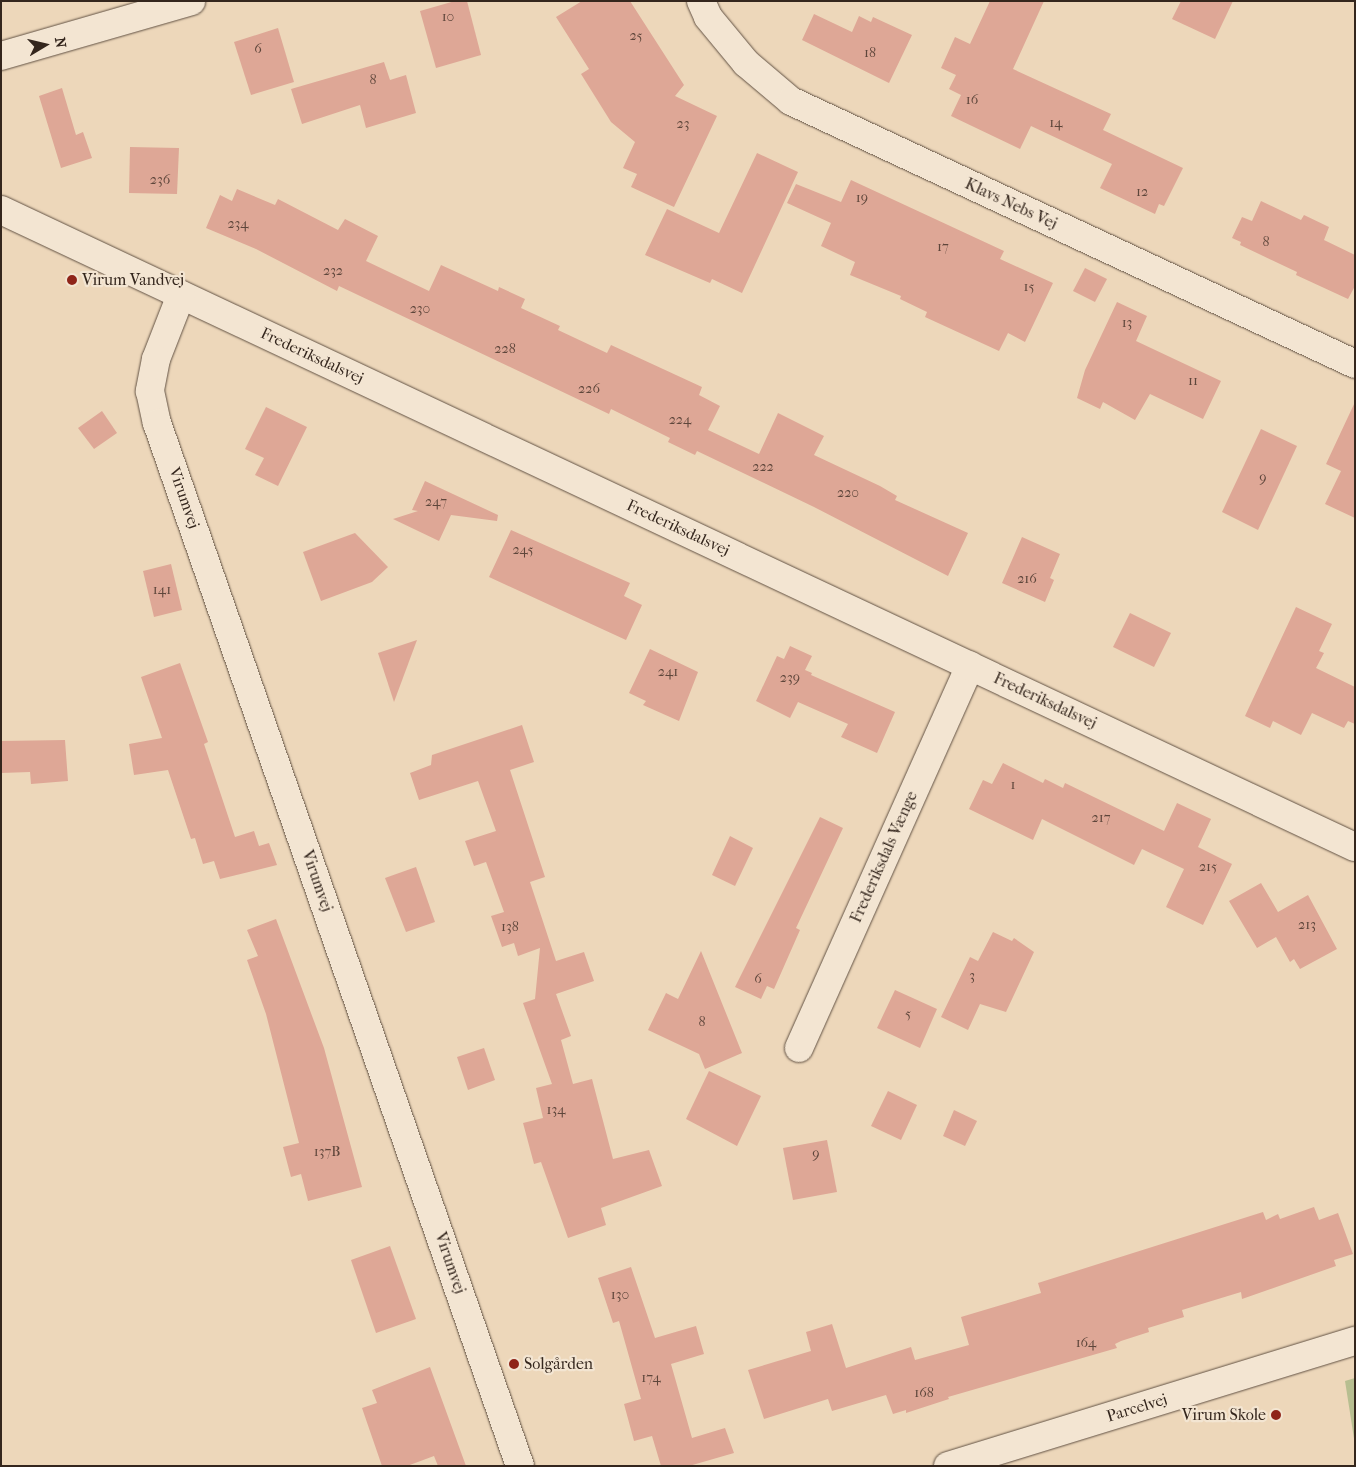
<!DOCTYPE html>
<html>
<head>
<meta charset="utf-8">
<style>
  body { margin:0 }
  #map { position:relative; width:1356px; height:1467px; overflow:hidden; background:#edd7ba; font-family:"IM FELL French Canon",serif }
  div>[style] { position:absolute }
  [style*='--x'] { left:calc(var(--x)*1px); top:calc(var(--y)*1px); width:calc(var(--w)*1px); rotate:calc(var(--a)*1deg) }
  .green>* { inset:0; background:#b7be90 }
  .building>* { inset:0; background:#dea796 }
  .roads { filter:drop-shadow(0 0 1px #625244) drop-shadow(0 0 1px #625244) }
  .street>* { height:28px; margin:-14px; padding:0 14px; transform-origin:14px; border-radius:14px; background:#f3e5d2 }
  .secondary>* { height:28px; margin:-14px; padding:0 14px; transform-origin:14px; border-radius:14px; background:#f3e5d2 }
  .dots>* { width:14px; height:14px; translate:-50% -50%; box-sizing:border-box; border:2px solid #f3e5d2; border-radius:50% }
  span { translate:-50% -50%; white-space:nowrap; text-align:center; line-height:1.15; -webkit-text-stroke:4.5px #f3e5d2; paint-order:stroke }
  .number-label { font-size:14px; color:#5e463b }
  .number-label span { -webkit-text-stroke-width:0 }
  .street-label { font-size:16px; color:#34261d }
  .poi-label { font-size:16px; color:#34261d }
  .left { translate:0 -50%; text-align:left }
  .right { translate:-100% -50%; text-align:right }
  .frame { position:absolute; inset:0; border:2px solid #34261d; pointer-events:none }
  .north { position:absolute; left:20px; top:20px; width:50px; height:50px; -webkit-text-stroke:4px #f3e5d2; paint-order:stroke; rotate:81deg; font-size:14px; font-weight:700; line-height:20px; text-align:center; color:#34261d }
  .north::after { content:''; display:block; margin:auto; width:18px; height:22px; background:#34261d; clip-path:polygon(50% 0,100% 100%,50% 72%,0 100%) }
</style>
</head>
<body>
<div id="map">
  <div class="green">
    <div style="clip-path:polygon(1355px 1378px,1355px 1445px,1345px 1381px)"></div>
  </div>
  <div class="building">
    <div style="clip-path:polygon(455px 1px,467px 1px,481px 55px,436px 68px,420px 11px)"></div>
    <div style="clip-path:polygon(582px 1px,630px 1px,684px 85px,675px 96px,717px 116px,674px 207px,631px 187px,637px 174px,623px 168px,635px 142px,611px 122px,581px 74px,589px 69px,556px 17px)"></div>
    <div style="clip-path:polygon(990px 1px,1044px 1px,1013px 69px,1111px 114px,1103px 130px,1183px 168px,1164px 206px,1159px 204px,1155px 214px,1100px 188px,1112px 164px,1031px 126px,1020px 149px,951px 116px,961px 95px,949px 89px,956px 75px,941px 68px,955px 37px,970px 44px)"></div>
    <div style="clip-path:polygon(1181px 1px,1233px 1px,1215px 39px,1172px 19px)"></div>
    <div style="clip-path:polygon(814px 14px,852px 32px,859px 16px,871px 22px,873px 17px,912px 35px,889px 83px,802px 40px)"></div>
    <div style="clip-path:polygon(278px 28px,294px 82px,251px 95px,234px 42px)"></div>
    <div style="clip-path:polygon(384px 62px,390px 80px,406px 75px,416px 113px,366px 128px,360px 105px,302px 124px,291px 89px)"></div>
    <div style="clip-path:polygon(62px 88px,76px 135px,83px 132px,92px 158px,61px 168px,39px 96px)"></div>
    <div style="clip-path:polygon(130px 147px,179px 148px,177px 194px,129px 193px)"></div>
    <div style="clip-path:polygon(757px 153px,798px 172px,742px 293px,712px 279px,710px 283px,645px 255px,667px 209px,719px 233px)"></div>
    <div style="clip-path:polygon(851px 180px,1004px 251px,1000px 259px,1053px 283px,1025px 342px,1008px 333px,999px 351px,925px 317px,927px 312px,900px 299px,901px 296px,850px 275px,855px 262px,821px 246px,831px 223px,787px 203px,796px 184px,841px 202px)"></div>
    <div style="clip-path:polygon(237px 189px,275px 205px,278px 199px,338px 230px,345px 219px,378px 236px,366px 261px,429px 291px,441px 265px,498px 291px,499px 287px,525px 299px,521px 308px,560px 326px,558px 330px,607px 353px,611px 345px,702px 387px,699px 395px,720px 406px,708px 430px,759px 454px,778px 413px,824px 436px,814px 455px,880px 486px,897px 496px,895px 500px,968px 533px,948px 576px,814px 507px,697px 451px,695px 455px,668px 442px,670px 438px,611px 409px,609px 414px,339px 286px,337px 291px,256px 249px,206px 228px,220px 195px,232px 201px)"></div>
    <div style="clip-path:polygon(1261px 201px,1301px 220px,1304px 215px,1329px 227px,1324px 240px,1355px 255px,1355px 286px,1348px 299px,1296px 275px,1297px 272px,1240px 245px,1241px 242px,1232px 238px,1242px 217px,1252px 221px)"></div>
    <div style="clip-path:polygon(1085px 268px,1107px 279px,1095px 302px,1073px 291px)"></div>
    <div style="clip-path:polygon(1117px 302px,1147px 316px,1136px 341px,1221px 381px,1203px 419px,1150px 394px,1135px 420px,1103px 402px,1100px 409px,1077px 398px,1085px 370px)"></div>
    <div style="clip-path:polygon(1355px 402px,1355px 518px,1325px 504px,1341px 471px,1326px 464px)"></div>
    <div style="clip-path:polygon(266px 407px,307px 427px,278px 486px,255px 475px,264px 458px,245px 449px)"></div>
    <div style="clip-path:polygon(102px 411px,117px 433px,94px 449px,78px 428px)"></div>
    <div style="clip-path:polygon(1261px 429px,1297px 446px,1258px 530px,1222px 512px)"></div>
    <div style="clip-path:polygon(425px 481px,498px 515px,497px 521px,451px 515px,439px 541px,393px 519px,418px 511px,412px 510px)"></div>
    <div style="clip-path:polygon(511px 530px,630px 583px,624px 596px,642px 605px,626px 640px,489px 577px)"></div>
    <div style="clip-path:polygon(355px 533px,388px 567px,372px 582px,321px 601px,303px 552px)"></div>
    <div style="clip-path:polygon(1022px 537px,1060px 554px,1050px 578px,1054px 580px,1045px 602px,1002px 583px)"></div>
    <div style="clip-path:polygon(171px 564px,182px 610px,154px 617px,143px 571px)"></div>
    <div style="clip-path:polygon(1296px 607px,1332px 624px,1319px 651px,1324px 653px,1316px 668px,1355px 687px,1355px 724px,1348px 721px,1344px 728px,1312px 713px,1301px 735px,1273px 721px,1270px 728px,1245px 716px)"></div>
    <div style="clip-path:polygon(1130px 613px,1171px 633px,1154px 667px,1113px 647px)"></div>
    <div style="clip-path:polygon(417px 640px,394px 702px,378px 653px)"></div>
    <div style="clip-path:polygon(790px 646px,812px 656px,805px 670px,812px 673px,811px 675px,895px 712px,877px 753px,841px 737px,848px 724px,798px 702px,790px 718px,756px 701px,777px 656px,784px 659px)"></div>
    <div style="clip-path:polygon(650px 649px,698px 672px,679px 721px,643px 705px,646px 701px,629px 693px)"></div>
    <div style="clip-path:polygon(180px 663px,208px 742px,204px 744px,235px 837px,254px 831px,259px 846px,269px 843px,277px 865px,220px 879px,214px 861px,203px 864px,195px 838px,191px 839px,168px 770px,134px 775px,129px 744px,162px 738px,141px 677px)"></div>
    <div style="clip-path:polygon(522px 725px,534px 762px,510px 770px,545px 877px,530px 882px,556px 961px,584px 952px,594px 981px,556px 994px,571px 1036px,561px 1040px,573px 1084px,592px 1079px,613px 1159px,649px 1150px,662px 1186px,601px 1208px,606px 1225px,568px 1238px,541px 1162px,534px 1164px,523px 1123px,543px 1118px,536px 1088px,552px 1084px,523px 1003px,535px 999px,540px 948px,518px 956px,514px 943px,502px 947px,491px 916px,504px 912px,486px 862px,474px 866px,465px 841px,496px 831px,478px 781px,419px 800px,410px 773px,431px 765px,432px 755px)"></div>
    <div style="clip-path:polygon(65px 740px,68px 781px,31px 784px,30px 772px,1px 773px,1px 741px)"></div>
    <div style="clip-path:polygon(1003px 763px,1043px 783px,1045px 779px,1063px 788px,1065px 783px,1164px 831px,1177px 803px,1211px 819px,1198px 847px,1232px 864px,1203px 925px,1166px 907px,1184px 869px,1142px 849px,1134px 865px,1042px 819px,1033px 840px,969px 809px,983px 780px,992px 784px)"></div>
    <div style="clip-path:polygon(820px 817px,843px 828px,796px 928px,800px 930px,774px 989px,767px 986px,761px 999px,735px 987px)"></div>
    <div style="clip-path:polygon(730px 836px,753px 848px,735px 886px,712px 875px)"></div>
    <div style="clip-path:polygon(416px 867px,435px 922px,406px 932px,385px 878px)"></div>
    <div style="clip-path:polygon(1261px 883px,1278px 912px,1308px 895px,1337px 949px,1300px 969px,1294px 959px,1290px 962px,1276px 937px,1257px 948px,1229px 901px)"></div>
    <div style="clip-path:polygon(276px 919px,324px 1048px,362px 1187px,308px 1201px,301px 1174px,291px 1177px,283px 1147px,299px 1143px,266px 1014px,247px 960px,258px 956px,247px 930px)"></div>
    <div style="clip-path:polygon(993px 932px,1012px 941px,1014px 938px,1034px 952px,1006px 1012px,980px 1004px,968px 1030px,941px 1017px,970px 957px,978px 961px)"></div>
    <div style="clip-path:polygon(701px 951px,742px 1053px,705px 1069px,699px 1054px,648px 1030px,666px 993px,678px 999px)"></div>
    <div style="clip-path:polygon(895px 990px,937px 1009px,920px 1048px,877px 1028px)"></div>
    <div style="clip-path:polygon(484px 1048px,495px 1080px,468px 1090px,457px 1057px)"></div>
    <div style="clip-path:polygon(709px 1071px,761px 1096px,737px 1146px,686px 1119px)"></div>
    <div style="clip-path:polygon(888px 1091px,917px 1105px,901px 1140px,871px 1126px)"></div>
    <div style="clip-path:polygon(954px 1110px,977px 1121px,965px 1146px,943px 1136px)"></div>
    <div style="clip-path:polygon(827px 1140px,837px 1192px,793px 1200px,783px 1148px)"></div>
    <div style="clip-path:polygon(1314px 1207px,1319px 1220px,1338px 1213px,1353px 1254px,1334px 1260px,1336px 1266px,1242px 1299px,1241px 1292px,1182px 1310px,1184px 1317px,1148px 1328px,1149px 1332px,1121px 1341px,1115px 1344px,1117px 1348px,948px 1397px,949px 1399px,906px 1413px,906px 1410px,893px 1414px,886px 1395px,832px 1411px,828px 1399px,764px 1419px,748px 1370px,811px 1351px,806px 1332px,832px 1324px,846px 1368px,911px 1347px,915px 1360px,969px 1345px,961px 1317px,1041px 1293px,1038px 1283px,1263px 1212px,1266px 1220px,1278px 1214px,1280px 1219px)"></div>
    <div style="clip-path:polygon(390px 1246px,416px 1319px,376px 1333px,351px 1260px)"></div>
    <div style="clip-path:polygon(631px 1267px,655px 1338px,696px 1326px,704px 1354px,671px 1364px,692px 1438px,725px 1428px,734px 1453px,689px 1466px,661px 1466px,652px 1436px,634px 1441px,624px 1404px,641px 1399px,619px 1321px,613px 1323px,598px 1278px)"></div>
    <div style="clip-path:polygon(430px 1367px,466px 1466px,438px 1466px,434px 1456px,407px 1466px,382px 1466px,362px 1408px,377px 1403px,372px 1390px)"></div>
  </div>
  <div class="roads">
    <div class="street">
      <div style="--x:701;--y:1;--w:17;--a:66"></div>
      <div style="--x:708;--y:17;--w:60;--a:50.4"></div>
      <div style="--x:746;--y:63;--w:59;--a:40.2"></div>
      <div style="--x:791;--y:101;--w:622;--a:25"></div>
      <div style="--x:1;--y:56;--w:198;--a:-16.1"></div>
      <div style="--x:799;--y:1048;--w:419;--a:-65.9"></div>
      <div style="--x:948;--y:1466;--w:426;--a:-17.1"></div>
    </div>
    <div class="secondary">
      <div style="--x:1;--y:210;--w:1496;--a:25.2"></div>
      <div style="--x:181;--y:295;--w:69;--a:111.3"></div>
      <div style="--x:156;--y:359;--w:33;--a:101"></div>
      <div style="--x:150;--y:391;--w:33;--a:78"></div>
      <div style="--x:157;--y:423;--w:1104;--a:70.81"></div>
    </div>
  </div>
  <div class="dots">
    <div style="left:72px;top:280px;background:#8f2418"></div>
    <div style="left:514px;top:1364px;background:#8f2418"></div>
    <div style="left:1276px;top:1415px;background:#8f2418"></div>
  </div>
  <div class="number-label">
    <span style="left:448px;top:17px">10</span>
    <span style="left:636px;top:36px">25</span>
    <span style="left:258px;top:49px">6</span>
    <span style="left:870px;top:53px">18</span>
    <span style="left:373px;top:80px">8</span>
    <span style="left:972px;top:100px">16</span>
    <span style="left:1056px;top:123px">14</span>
    <span style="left:683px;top:124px">23</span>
    <span style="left:160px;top:180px">236</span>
    <span style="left:1142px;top:192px">12</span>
    <span style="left:862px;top:198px">19</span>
    <span style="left:238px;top:224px">234</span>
    <span style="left:1266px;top:242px">8</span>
    <span style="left:943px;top:247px">17</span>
    <span style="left:333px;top:271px">232</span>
    <span style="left:1029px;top:287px">15</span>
    <span style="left:420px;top:309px">230</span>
    <span style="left:1127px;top:323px">13</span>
    <span style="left:505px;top:349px">228</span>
    <span style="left:1193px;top:381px">11</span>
    <span style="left:589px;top:389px">226</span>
    <span style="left:680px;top:420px">224</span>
    <span style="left:763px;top:467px">222</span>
    <span style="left:1263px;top:478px">9</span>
    <span style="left:848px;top:493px">220</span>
    <span style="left:436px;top:502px">247</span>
    <span style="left:523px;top:550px">245</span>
    <span style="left:1027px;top:579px">216</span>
    <span style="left:162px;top:590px">141</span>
    <span style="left:668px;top:672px">241</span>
    <span style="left:790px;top:678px">239</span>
    <span style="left:1013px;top:785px">1</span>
    <span style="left:1101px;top:818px">217</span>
    <span style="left:1208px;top:867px">215</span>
    <span style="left:1307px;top:925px">213</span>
    <span style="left:510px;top:927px">138</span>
    <span style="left:972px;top:976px">3</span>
    <span style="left:758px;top:979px">6</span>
    <span style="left:908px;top:1014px">5</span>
    <span style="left:702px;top:1022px">8</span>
    <span style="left:556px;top:1110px">134</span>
    <span style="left:327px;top:1152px">137B</span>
    <span style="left:816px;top:1154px">9</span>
    <span style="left:620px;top:1295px">130</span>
    <span style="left:1086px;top:1343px">164</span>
    <span style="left:651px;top:1378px">174</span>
    <span style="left:924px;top:1393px">168</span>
  </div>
  <div class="street-label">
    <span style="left:1011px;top:204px;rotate:25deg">Klavs Nebs Vej</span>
    <span style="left:312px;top:356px;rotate:25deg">Frederiksdalsvej</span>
    <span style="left:184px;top:498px;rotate:71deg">Virumvej</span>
    <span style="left:678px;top:528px;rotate:25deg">Frederiksdalsvej</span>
    <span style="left:1045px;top:701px;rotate:25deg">Frederiksdalsvej</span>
    <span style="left:884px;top:857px;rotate:-66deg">Frederiksdals Vænge</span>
    <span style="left:317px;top:881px;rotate:71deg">Virumvej</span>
    <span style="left:450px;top:1263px;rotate:71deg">Virumvej</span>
    <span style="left:1137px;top:1408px;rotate:-17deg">Parcelvej</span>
  </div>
  <div class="poi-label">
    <span class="left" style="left:82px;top:280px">Virum Vandvej</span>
    <span class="left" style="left:524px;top:1364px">Solgården</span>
    <span class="right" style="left:1266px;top:1415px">Virum Skole</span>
  </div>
  <div class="frame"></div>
  <div class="north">N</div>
</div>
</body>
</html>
